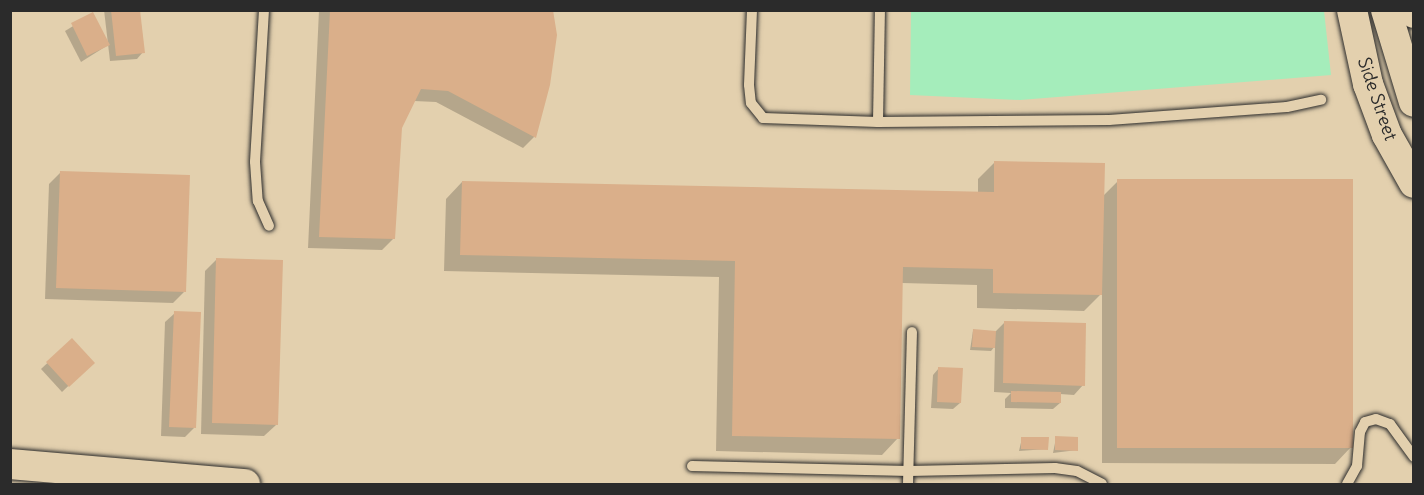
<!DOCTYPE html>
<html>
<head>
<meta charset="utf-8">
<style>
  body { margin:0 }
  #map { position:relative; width:1424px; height:495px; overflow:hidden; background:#e3d0ae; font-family:Delius,sans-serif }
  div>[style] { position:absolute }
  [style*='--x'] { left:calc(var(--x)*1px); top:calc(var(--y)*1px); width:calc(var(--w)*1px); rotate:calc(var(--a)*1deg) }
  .green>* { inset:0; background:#a5edbb }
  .shadow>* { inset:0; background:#0003 }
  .building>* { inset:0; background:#daaf8a }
  .roads { filter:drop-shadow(0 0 2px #2b2b2b) drop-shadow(0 0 2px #2b2b2b) }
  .lane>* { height:10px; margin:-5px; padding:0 5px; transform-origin:5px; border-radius:5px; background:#e3d0ae }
  .secondary>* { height:30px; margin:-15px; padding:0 15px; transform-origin:15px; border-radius:15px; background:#e3d0ae }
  span { translate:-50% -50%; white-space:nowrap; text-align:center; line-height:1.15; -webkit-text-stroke:4.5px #e3d0ae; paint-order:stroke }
  .street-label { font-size:18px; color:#2b2b2b }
  .frame { position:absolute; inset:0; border:12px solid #2b2b2b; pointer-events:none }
</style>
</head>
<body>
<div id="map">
  <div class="green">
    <div style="clip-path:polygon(911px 11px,1324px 11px,1331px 75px,1020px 100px,910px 95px)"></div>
  </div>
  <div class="shadow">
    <div style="clip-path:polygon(104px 10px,138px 10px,143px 52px,137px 59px,110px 61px)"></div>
    <div style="clip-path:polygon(319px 10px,552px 10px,534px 137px,523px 148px,436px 102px,414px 101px,401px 128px,394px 238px,382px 250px,308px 248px)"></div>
    <div style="clip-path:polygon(93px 14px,108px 45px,81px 62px,65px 31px)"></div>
    <div style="clip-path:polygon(995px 162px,1103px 196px,1118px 181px,1351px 447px,1335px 464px,1102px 463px,1102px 293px,1084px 311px,977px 308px,977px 285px,902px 283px,898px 438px,882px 455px,716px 451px,719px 277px,444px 271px,446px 199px,462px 182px,978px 193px,978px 179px)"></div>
    <div style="clip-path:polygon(61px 172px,184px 292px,173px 303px,45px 299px,49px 184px)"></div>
    <div style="clip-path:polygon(217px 259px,276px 425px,264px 436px,201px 434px,205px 271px)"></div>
    <div style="clip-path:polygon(175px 313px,194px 428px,185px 437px,161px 436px,165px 322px)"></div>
    <div style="clip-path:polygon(1005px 322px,1083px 385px,1074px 395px,1060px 394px,1060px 403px,1053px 409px,1005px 408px,1005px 399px,1011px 393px,994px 392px,995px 346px,991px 351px,970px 350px,973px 331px,995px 332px)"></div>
    <div style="clip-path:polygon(72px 340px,86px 369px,62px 392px,41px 369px)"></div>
    <div style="clip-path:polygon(939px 368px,960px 403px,953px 409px,931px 408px,933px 375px)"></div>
    <div style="clip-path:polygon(1022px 438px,1047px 449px,1019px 451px)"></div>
    <div style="clip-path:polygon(1056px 438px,1077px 450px,1053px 453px)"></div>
  </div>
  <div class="building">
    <div style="clip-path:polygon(111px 10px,140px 10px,145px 53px,116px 56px)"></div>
    <div style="clip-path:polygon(330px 10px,553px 10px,557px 35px,550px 85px,536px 138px,448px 91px,421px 89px,402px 128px,395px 239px,319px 237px)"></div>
    <div style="clip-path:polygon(93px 12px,110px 45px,87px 56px,71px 23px)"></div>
    <div style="clip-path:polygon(994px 161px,1105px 163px,1102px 295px,993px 293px,993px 269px,903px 267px,900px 439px,732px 436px,735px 261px,460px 255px,462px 181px,994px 192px)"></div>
    <div style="clip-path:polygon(60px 171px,190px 175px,186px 292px,56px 288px)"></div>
    <div style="clip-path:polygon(1117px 179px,1353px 179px,1353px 448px,1117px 448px)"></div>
    <div style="clip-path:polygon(216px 258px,283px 260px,278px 425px,212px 423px)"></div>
    <div style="clip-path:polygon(174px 311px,201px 312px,196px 428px,169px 427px)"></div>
    <div style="clip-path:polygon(1004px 321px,1086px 323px,1085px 386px,1003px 383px)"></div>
    <div style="clip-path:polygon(973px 329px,996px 331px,995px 348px,972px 347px)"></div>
    <div style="clip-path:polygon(72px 338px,95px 363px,69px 387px,46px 362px)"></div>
    <div style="clip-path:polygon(938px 367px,963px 368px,961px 403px,937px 402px)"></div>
    <div style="clip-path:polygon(1011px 391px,1061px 392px,1061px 403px,1011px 402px)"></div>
    <div style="clip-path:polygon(1055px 436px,1078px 437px,1078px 451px,1055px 450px)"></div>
    <div style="clip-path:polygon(1021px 437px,1049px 437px,1048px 450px,1021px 449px)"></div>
  </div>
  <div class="roads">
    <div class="lane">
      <div style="--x:264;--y:10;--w:152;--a:93.4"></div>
      <div style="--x:255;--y:162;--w:39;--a:86"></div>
      <div style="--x:258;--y:201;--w:27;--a:66"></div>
      <div style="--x:752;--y:10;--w:75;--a:92.3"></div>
      <div style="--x:749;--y:85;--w:18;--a:84"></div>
      <div style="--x:751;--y:103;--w:19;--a:51"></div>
      <div style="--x:763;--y:118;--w:115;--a:2"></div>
      <div style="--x:878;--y:122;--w:231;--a:-0.5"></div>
      <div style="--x:1109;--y:120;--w:178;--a:-4.2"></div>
      <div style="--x:1287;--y:107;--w:35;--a:-12"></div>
      <div style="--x:878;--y:122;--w:112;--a:-89"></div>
      <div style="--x:692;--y:466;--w:217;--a:1.3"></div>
      <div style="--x:909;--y:471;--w:146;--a:-1.2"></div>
      <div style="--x:1055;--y:468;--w:22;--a:8"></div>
      <div style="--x:1077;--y:471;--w:28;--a:27"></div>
      <div style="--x:908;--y:484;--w:152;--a:-88.5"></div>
      <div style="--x:1347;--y:484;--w:21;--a:-61"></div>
      <div style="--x:1357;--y:466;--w:34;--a:-85"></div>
      <div style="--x:1360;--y:432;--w:11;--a:-63"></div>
      <div style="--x:1365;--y:422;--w:11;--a:-15"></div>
      <div style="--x:1376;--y:419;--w:15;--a:20"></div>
      <div style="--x:1390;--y:424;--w:41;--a:54"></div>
    </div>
    <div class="secondary">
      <div style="--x:1352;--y:10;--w:76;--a:77.8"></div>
      <div style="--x:1368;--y:84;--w:54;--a:69.6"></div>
      <div style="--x:1387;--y:135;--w:55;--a:60.6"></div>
      <div style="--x:1386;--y:10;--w:96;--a:73.1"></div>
      <div style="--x:1413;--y:10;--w:3;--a:72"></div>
      <div style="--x:10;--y:464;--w:236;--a:4.9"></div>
    </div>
  </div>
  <div class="street-label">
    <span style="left:1377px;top:99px;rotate:71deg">Side Street</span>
  </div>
  <div class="frame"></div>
</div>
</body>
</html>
